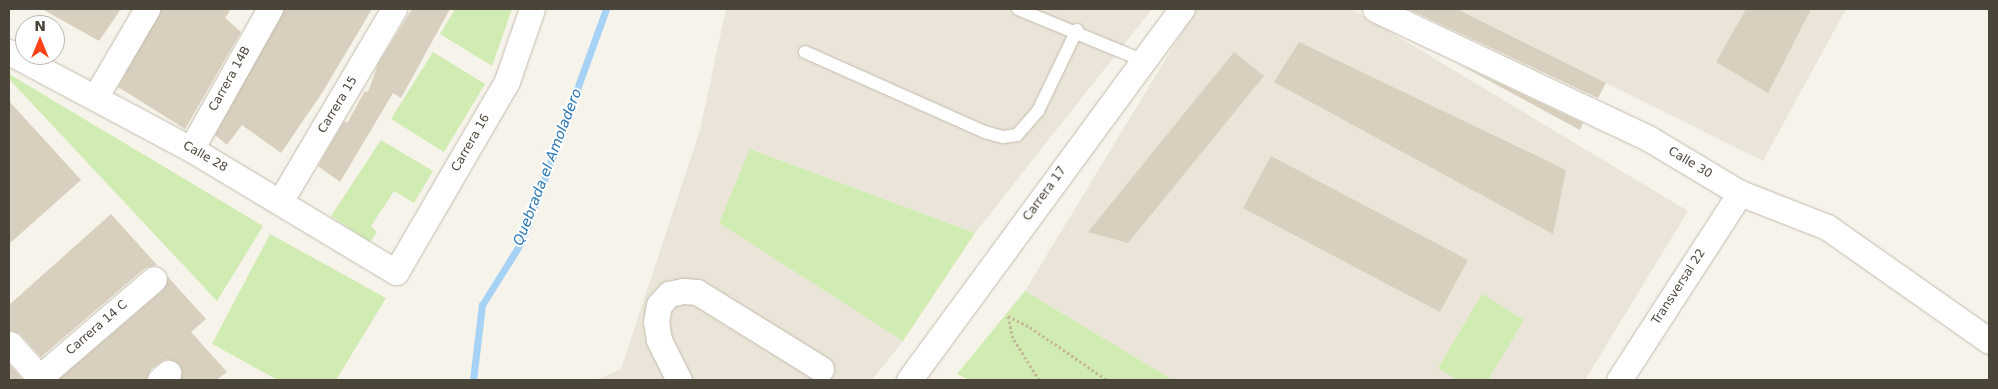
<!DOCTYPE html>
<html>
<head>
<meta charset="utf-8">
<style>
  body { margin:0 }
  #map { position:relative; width:1998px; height:389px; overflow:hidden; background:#f6f3ea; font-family:"DejaVu Sans",sans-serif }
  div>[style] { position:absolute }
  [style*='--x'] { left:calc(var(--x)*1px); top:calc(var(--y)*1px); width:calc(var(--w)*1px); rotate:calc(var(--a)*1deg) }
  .residential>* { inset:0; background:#eae5d8 }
  .green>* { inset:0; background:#d0ecb2 }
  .stream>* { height:7px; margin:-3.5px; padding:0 3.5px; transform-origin:3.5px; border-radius:3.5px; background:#a5d2f5 }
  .building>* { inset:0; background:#d8cfbf }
  .path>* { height:3px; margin-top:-1.5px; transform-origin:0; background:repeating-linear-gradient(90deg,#c5b89c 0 2.5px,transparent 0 5px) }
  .roads { filter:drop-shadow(0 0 1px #c2bbac) drop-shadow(0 0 1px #c2bbac) }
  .lane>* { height:12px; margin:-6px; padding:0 6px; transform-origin:6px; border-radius:6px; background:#fff }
  .street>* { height:25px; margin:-12.5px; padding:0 12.5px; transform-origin:12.5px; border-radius:12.5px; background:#fff }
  span { translate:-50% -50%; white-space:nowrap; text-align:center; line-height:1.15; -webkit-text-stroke:4px #fff; paint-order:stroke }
  .street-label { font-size:12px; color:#4b4438 }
  .water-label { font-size:14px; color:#2876b5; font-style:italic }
  .frame { position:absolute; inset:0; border:10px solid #4b4438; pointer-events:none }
  .north { position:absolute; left:15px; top:15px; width:50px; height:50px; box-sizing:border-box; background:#fff; border:1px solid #b7b4af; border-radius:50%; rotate:0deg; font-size:14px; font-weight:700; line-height:20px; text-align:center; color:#4b4438 }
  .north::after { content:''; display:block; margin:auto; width:18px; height:22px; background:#ff4118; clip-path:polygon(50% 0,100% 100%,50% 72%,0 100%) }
</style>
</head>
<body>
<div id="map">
  <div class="residential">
    <div style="clip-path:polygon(726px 9px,1152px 9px,975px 233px,751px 149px,719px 223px,903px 341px,872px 380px,596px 380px,621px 369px,700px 130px)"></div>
    <div style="clip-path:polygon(1196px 9px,1352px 9px,1688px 211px,1585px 380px,1173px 380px,1025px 291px)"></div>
    <div style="clip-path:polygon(1457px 9px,1846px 9px,1763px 161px)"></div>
  </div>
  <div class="green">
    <div style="clip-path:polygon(455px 9px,512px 9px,492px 66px,440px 34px)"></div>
    <div style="clip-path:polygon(433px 52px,485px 84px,444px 152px,391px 119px)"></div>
    <div style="clip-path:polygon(9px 74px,263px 226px,217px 301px,9px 79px)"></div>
    <div style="clip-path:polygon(381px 140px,433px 171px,414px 203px,394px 191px,371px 226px,377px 232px,370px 242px,331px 216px)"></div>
    <div style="clip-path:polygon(750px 149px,975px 233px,903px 341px,719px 223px)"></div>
    <div style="clip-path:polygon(270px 234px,386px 298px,336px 380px,278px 380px,212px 344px)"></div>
    <div style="clip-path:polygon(1025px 291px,1173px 380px,969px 380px,957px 374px)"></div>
    <div style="clip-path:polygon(1482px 294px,1524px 320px,1488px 380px,1458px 380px,1438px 368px)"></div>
  </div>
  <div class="stream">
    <div style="--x:473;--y:380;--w:76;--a:-83.2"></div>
    <div style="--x:482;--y:305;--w:75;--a:-58"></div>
    <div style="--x:522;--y:241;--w:247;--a:-70.1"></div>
  </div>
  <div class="building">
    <div style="clip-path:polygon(42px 9px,121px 9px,99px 41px)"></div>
    <div style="clip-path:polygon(161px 9px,231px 9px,225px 18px,241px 32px,185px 129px,118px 87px)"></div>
    <div style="clip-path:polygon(284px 9px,372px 9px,322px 93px,281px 153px,242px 125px,227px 145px,215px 135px)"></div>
    <div style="clip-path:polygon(412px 9px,450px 9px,401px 98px,393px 93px,340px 182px,318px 166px,344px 121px,347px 123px,365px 91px,368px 92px,378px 64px)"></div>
    <div style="clip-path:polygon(1408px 9px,1457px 9px,1606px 83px,1598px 98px)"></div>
    <div style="clip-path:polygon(1746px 9px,1811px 9px,1768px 93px,1716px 62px)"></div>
    <div style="clip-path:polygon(1299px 42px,1566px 170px,1553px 234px,1274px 82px)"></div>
    <div style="clip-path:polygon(1234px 52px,1264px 76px,1128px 243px,1088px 232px)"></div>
    <div style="clip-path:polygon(1460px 65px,1583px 123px,1580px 130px)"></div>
    <div style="clip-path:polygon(9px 101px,81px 180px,9px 244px)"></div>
    <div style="clip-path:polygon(1271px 156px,1468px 260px,1440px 312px,1243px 208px)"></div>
    <div style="clip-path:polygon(111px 214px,157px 265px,145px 268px,41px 357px,20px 334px,9px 330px,9px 305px)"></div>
    <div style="clip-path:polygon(168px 277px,206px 319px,191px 332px,227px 372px,216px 380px,180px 380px,182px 371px,179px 364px,166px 359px,151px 369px,146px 380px,58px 380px,163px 290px)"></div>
    <div style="clip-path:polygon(9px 364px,23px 380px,9px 380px)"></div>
  </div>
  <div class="path">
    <div style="--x:1039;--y:380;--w:49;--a:-121.8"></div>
    <div style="--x:1013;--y:338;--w:23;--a:-103"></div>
    <div style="--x:1008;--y:316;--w:25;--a:27"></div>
    <div style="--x:1030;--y:327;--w:93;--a:34.5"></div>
  </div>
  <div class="roads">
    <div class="lane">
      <div style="--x:1018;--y:9;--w:136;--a:22.4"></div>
      <div style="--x:805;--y:52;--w:197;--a:24"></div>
      <div style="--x:985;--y:132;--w:19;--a:16"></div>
      <div style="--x:1003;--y:137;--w:14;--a:-8"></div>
      <div style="--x:1017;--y:135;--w:32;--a:-49"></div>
      <div style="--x:1038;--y:111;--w:90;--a:-64.3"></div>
    </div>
    <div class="street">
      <div style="--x:1375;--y:9;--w:302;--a:25.3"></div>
      <div style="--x:1648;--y:138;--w:107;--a:30.9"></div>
      <div style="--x:1740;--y:193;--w:93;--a:21.3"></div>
      <div style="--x:1827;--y:227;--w:198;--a:35.1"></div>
      <div style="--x:9;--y:52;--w:206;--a:28.1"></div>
      <div style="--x:191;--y:149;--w:239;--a:31"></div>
      <div style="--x:396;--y:272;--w:221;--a:-59.8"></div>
      <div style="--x:507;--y:81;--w:76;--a:-70.9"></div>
      <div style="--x:96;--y:96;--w:101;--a:-59.6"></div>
      <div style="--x:191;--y:149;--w:161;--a:-60.6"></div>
      <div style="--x:281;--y:200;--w:222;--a:-59.4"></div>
      <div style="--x:10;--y:344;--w:48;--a:48.4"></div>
      <div style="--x:40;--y:377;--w:150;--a:-40.7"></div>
      <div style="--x:160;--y:380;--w:11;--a:-41"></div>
      <div style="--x:679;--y:380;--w:45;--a:-116.6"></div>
      <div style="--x:659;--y:340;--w:18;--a:-99"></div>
      <div style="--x:656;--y:322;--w:17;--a:-80"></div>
      <div style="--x:659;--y:305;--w:15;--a:-48"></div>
      <div style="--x:669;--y:294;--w:14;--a:-12"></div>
      <div style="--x:683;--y:291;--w:14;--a:4"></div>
      <div style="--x:697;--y:292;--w:146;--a:31.8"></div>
      <div style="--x:909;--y:380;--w:461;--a:-53.7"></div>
      <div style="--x:1619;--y:380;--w:223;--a:-57.1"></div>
    </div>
  </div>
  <div class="street-label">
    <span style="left:230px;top:79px;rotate:-61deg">Carrera 14B</span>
    <span style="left:338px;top:105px;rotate:-59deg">Carrera 15</span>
    <span style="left:471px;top:143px;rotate:-60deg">Carrera 16</span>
    <span style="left:205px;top:157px;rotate:30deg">Calle 28</span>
    <span style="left:1690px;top:163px;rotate:31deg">Calle 30</span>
    <span style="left:1045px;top:194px;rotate:-54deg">Carrera 17</span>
    <span style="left:1679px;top:287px;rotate:-57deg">Transversal 22</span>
    <span style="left:97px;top:328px;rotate:-41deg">Carrera 14 C</span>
  </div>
  <div class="water-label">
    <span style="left:547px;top:167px;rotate:-69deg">Quebrada el Amoladero</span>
  </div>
  <div class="frame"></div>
  <div class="north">N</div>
</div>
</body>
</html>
